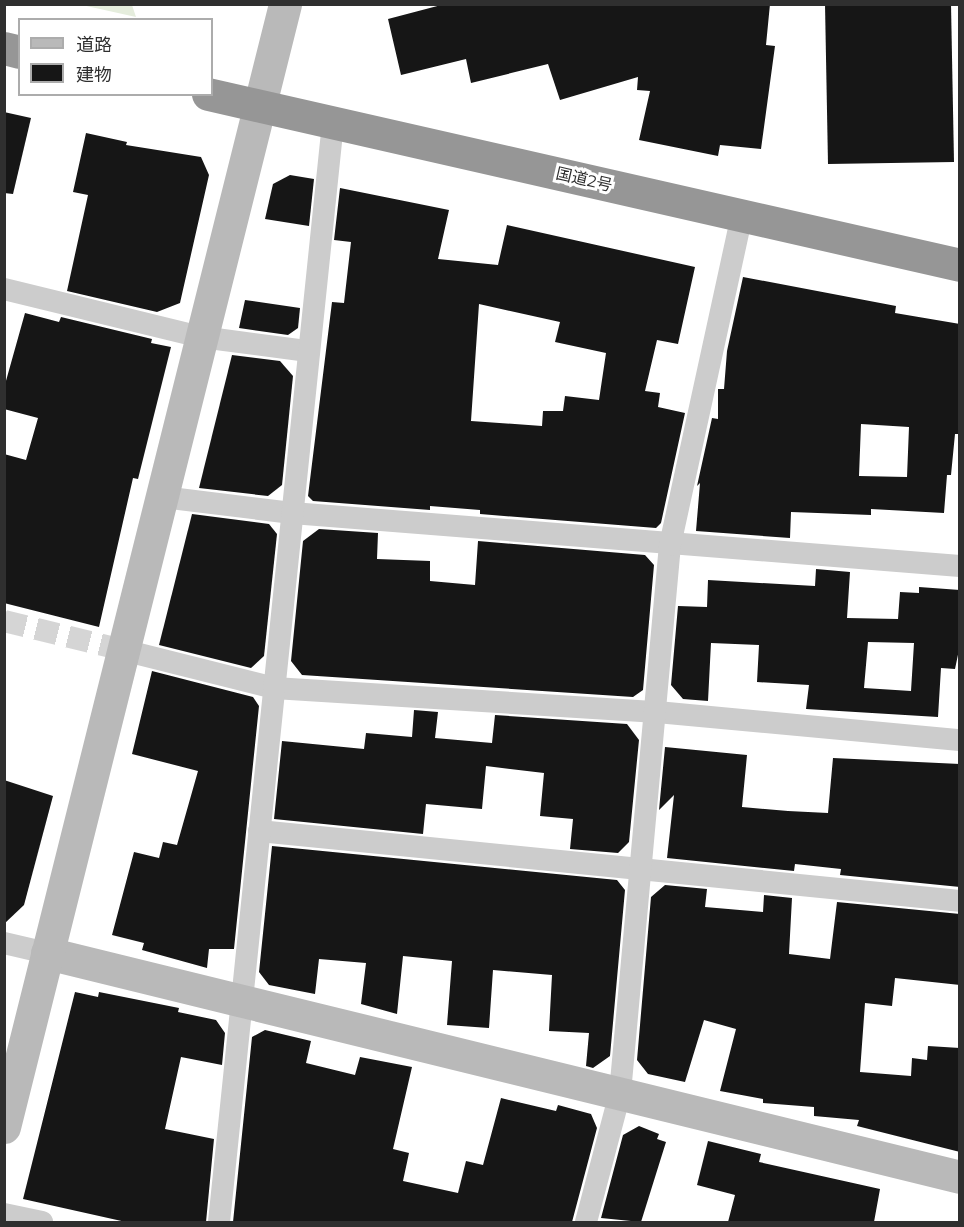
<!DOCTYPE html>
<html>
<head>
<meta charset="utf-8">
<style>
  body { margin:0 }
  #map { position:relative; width:964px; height:1227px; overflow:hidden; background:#fff; font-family:Montserrat,"Noto Sans JP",sans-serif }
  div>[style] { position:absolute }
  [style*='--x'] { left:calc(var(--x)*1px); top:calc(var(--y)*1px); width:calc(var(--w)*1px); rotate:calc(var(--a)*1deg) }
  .green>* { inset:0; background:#e5eddd }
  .building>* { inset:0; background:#161616 }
  .street-tunnel>* { height:22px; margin-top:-11px; transform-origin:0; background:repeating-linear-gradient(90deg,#d5d5d5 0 22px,transparent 0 33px) }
  .street>* { height:22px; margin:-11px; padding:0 11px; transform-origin:11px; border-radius:11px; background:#ccc }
  .secondary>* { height:33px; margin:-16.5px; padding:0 16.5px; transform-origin:16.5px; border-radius:16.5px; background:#b9b9b9 }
  .highway>* { height:33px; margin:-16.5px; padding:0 16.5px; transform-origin:16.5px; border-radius:16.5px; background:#969696 }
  span { translate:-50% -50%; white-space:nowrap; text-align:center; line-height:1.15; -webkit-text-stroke:6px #fff; paint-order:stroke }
  .street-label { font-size:16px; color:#2f2f2f }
  .frame { position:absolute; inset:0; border:6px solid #2f2f2f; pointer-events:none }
  .legend { position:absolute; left:18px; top:18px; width:195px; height:78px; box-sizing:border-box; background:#fff; border:2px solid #acacac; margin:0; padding:8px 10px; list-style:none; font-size:18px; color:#2f2f2f }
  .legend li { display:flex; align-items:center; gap:12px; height:30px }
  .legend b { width:30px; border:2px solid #acacac }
</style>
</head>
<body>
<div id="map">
  <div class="green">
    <div style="clip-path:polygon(82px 5px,132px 5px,136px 17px)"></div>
  </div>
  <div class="building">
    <div style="clip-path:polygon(445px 4px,770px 4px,766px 45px,775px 46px,761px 149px,720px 145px,718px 156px,639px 140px,650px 91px,637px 90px,638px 77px,560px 100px,548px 64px,471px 83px,466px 59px,401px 75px,388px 19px)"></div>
    <div style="clip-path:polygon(825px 4px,951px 4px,954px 162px,828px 164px)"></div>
    <div style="clip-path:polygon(4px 112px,31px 118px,13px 194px,4px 193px)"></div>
    <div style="clip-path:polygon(86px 133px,127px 142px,126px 145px,201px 157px,209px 175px,180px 303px,157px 312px,67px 291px,88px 195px,73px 192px)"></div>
    <div style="clip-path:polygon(290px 175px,314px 179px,309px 226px,265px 219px,273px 184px)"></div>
    <div style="clip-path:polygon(evenodd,340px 188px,449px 210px,438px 259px,498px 265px,507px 225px,695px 267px,678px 344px,657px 340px,645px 391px,660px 393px,658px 407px,685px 413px,661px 523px,656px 528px,480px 514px,480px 510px,430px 506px,430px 510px,313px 501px,308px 496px,332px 302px,344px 303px,351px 242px,334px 240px,340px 188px,479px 304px,560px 322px,555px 342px,606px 353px,599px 400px,565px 396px,563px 411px,543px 411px,542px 426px,471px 421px,479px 304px)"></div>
    <div style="clip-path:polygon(evenodd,743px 277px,896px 306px,895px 313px,960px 324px,960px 434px,955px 434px,951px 475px,947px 475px,944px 513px,871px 509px,871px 515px,791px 512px,790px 538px,696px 531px,700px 483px,697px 486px,712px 418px,718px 419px,718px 389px,724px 389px,727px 351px,743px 277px,861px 424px,909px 427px,907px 477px,859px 476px,861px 424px)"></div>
    <div style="clip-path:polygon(245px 300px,300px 308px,298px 328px,288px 335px,239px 328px)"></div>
    <div style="clip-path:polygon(25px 313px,59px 322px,61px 317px,152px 339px,151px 343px,171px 347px,138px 479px,133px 478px,99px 627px,4px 603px,4px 454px,26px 460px,38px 418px,4px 409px,4px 388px)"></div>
    <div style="clip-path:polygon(232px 355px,280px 361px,293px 376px,282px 485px,268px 496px,199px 488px)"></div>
    <div style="clip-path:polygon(192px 514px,269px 524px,277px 534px,264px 656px,251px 668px,159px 645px)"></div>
    <div style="clip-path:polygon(319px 529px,378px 533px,377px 559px,430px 561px,430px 581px,475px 585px,478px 541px,645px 555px,654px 565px,643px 690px,633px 697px,302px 675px,291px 661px,303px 541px)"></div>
    <div style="clip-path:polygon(evenodd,816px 569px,850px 572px,847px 618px,898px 619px,900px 592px,919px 593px,919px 587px,960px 590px,960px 645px,955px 669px,941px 668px,938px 717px,806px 709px,809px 685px,757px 682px,759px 645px,711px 643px,708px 701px,683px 699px,671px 685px,678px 606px,707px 607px,708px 580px,815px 586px,816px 569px,868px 642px,914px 643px,911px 691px,864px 688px,868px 642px)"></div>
    <div style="clip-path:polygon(152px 671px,253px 697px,259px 706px,234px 949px,209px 949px,207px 968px,142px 950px,144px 943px,112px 935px,134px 852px,159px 858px,163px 842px,177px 845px,198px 771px,132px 754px)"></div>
    <div style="clip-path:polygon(414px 710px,438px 712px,435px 738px,492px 743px,495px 715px,627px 724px,639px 740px,629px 842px,618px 853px,570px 849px,573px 819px,540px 816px,544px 773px,486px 766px,482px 809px,426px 804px,423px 834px,274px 819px,282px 741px,364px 749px,366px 733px,412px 737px)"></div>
    <div style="clip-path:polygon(665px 747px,747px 755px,742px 807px,788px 811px,828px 813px,833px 758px,960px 764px,960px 887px,840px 875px,841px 869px,795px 864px,794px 871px,667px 858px,674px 795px,659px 810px)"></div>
    <div style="clip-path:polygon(4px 780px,53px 796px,24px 905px,4px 924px)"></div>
    <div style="clip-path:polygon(272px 846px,617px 880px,625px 890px,610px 1056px,593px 1068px,586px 1066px,589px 1033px,549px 1031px,552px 975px,493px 970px,489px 1028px,447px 1025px,452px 961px,403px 956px,397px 1014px,361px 1004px,366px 963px,319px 959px,315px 994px,269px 985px,259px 972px)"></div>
    <div style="clip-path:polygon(665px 885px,707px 889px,705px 907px,763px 912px,764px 895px,792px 898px,789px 954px,830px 959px,837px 902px,960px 914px,960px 985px,895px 978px,892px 1006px,865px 1003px,860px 1072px,911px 1076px,912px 1058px,927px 1060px,928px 1046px,960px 1048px,960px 1152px,857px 1126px,859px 1120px,814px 1116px,814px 1107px,763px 1103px,763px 1099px,720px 1091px,736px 1029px,704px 1020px,685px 1082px,648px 1074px,637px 1060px,651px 897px)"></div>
    <div style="clip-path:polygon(75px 992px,98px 997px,99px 992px,179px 1008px,178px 1012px,216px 1020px,225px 1033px,222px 1065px,181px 1057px,165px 1129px,214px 1139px,206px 1222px,126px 1222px,23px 1199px)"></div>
    <div style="clip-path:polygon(265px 1030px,311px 1041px,306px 1063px,355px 1075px,360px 1057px,412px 1067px,393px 1149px,409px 1153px,403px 1181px,458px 1193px,466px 1161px,483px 1165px,501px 1098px,556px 1111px,558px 1105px,591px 1114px,597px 1128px,572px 1222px,233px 1222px,252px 1037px)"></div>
    <div style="clip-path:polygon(639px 1126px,659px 1134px,657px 1139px,666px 1142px,641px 1222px,601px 1218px,623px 1135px)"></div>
    <div style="clip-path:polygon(708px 1141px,761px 1154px,759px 1162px,880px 1189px,874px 1222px,728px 1222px,735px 1195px,697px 1185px)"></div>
  </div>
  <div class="street-tunnel">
    <div style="--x:4;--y:621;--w:122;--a:13.7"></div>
  </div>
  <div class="street">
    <div style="--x:4;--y:289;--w:203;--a:13.7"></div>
    <div style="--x:201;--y:337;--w:108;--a:7.5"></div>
    <div style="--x:162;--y:497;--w:131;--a:7"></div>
    <div style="--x:292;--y:513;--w:670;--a:4.54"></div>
    <div style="--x:123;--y:650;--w:156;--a:14.1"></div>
    <div style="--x:274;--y:688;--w:384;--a:3.6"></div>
    <div style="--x:657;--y:712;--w:304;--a:5.3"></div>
    <div style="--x:259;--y:831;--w:704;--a:5.7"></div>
    <div style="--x:4;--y:943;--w:44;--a:13.1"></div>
    <div style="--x:4;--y:1214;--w:39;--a:12"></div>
    <div style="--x:219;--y:1222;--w:1105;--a:-84.08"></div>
    <div style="--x:586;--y:1222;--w:133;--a:-75.2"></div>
    <div style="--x:620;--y:1093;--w:550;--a:-84.79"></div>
    <div style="--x:670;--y:545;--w:337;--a:-77.7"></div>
  </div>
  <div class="secondary">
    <div style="--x:47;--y:953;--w:940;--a:13.78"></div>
    <div style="--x:4;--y:1127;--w:1158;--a:-75.95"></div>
  </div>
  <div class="highway">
    <div style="--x:4;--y:48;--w:16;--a:14"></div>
    <div style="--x:208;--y:94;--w:771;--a:12.81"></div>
  </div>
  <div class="street-label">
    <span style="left:584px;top:180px;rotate:13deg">国道2号</span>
  </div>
  <div class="frame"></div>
  <ul class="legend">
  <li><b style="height:8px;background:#b9b9b9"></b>道路</li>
  <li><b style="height:16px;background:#161616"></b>建物</li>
  </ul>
</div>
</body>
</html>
